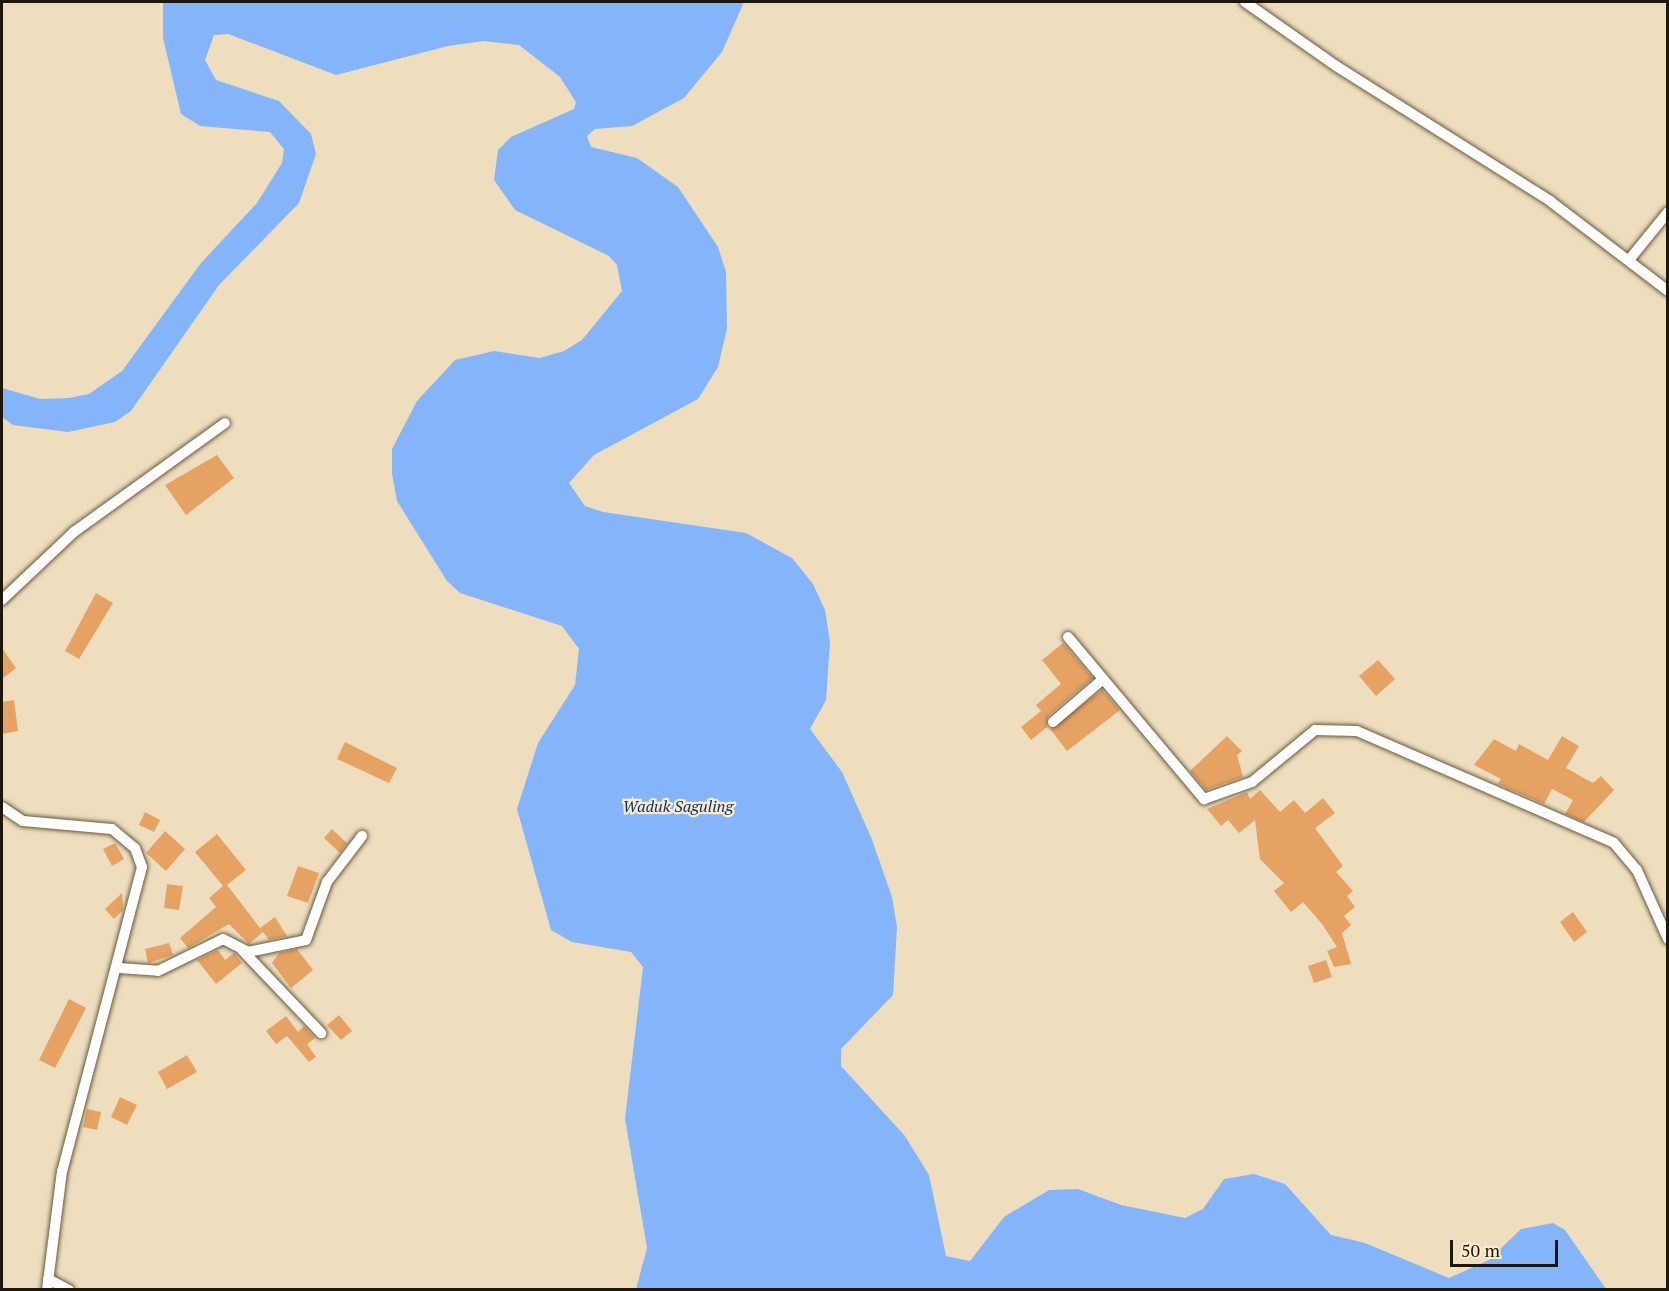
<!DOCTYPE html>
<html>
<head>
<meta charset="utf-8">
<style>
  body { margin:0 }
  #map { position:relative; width:1669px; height:1291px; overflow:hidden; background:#eedebe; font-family:"PT Serif",serif }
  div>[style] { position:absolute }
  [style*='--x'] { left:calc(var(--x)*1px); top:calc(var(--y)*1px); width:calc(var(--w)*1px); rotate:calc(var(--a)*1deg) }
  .water>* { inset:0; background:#84b5fa }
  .building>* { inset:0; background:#e6a263 }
  .roads { filter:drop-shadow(0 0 2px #685a3e) drop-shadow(0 0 2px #685a3e) }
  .minor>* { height:10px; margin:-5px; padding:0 5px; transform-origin:5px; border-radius:5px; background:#fff }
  span { translate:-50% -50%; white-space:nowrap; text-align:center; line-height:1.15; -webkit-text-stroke:4.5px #fcebcb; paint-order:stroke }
  .water-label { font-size:16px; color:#053571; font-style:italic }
  .frame { position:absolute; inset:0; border:3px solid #1c160b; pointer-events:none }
  .scale { position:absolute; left:1450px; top:1240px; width:108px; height:27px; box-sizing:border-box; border:3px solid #1c160b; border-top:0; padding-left:8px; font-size:18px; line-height:21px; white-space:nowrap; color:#1c160b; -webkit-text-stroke:4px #fcebcb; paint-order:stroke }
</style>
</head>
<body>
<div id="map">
  <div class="water">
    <div style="clip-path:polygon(163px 2px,744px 2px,722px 52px,684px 98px,632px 126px,595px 129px,587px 136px,591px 147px,637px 158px,678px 187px,718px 247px,726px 272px,727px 328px,718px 367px,698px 399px,594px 455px,569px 483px,585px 506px,603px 512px,746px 533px,792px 558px,813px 584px,825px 610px,830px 642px,826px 700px,810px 729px,842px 772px,871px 837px,892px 897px,897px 927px,893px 995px,841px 1049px,841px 1066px,905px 1136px,929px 1175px,946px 1256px,970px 1261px,1004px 1217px,1049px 1190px,1078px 1189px,1121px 1205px,1185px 1218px,1203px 1209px,1224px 1179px,1254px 1174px,1285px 1184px,1331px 1235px,1365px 1243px,1449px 1278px,1489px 1260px,1521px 1229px,1553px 1223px,1565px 1230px,1606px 1289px,636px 1289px,647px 1248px,625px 1119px,643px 967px,631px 952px,572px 942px,551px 930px,517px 809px,538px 743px,575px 685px,579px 649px,562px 626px,460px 593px,447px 581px,397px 501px,392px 474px,392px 449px,417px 401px,455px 360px,494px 351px,540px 358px,564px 351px,582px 340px,622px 291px,617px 265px,609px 256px,515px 210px,494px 180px,498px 150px,511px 137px,574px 109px,576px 102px,560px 77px,519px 45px,483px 41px,448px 46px,336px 75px,228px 34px,214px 35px,205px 60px,216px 80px,279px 101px,311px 134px,316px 154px,299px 203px,219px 285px,131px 411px,115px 422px,68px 432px,13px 425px,2px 417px,2px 388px,40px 399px,69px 398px,89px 394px,122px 371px,201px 263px,257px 203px,282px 163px,284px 149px,270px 132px,200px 126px,181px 114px,163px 38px)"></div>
  </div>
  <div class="building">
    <div style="clip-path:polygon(217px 455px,234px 478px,186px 515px,165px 485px)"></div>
    <div style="clip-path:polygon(96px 593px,113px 603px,79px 659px,65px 651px)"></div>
    <div style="clip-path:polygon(1063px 643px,1093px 678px,1048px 716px,1047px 727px,1031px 740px,1021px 727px,1041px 711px,1036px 705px,1061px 684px,1042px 660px)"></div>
    <div style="clip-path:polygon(2px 648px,16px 668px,2px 679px)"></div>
    <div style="clip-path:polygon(1378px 660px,1395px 679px,1376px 696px,1359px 676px)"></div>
    <div style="clip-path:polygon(1102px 690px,1120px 710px,1067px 751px,1050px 729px)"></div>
    <div style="clip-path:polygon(14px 700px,18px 731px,2px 734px,2px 702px)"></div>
    <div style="clip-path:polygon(1227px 736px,1242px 751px,1237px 755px,1243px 777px,1206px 790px,1190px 771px)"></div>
    <div style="clip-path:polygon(1562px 736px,1579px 746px,1566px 768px,1593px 783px,1601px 776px,1614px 790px,1584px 822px,1565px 814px,1573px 800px,1552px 789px,1544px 804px,1498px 784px,1501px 779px,1474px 765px,1494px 739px,1516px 751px,1519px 744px,1548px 760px)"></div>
    <div style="clip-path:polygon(345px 742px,397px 768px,389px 783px,337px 759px)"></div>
    <div style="clip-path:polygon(1260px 790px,1280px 812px,1294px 800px,1305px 813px,1323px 798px,1335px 813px,1315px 828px,1343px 866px,1336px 872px,1353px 891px,1347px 896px,1355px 907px,1344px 916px,1351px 925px,1342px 933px,1351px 964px,1334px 967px,1327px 951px,1337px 947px,1322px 924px,1303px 902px,1291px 912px,1274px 891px,1284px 883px,1260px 859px,1255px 820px,1239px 833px,1228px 820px,1221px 826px,1207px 809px,1247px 792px,1250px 799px)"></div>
    <div style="clip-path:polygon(145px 812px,160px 820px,154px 832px,139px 825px)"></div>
    <div style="clip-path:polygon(332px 829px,347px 843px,340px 853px,324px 838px)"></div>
    <div style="clip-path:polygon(165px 831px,185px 849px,166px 871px,146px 853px)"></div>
    <div style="clip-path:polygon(217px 834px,246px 870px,227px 885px,263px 932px,249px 944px,229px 924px,188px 948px,180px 938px,216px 907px,209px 898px,223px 886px,195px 852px)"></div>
    <div style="clip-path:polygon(115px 843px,124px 859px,112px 866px,103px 849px)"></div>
    <div style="clip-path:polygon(298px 866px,319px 873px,308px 903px,287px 896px)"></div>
    <div style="clip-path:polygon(167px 884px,183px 886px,179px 910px,164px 908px)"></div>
    <div style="clip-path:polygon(122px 893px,123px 910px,114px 919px,105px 909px)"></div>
    <div style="clip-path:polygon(1573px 912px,1587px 932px,1574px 942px,1560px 922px)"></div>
    <div style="clip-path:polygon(275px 917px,287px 936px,269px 940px,260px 928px)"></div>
    <div style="clip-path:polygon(169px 943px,173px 955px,148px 963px,145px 949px)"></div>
    <div style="clip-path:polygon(297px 949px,313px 970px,291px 988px,272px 963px,279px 953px)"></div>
    <div style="clip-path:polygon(218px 950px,225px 960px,234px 953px,242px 963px,216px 984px,197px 960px)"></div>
    <div style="clip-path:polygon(1326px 960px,1332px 977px,1314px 983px,1308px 966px)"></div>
    <div style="clip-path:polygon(69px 999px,86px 1008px,55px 1068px,39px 1060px)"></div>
    <div style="clip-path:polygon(339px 1015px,352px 1031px,341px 1040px,327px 1025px)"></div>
    <div style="clip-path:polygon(286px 1016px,298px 1032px,304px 1026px,315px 1038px,307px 1044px,316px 1057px,309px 1062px,287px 1036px,276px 1044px,266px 1031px)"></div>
    <div style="clip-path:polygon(187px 1055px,197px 1072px,167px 1089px,158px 1072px)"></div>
    <div style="clip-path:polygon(120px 1097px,137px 1105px,127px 1125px,111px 1117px)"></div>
    <div style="clip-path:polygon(87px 1109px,101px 1112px,97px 1130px,83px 1127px)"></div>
  </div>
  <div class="roads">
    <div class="minor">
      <div style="--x:1245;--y:2;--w:111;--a:35.1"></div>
      <div style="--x:1336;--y:66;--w:253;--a:32.2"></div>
      <div style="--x:1550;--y:201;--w:148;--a:37.3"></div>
      <div style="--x:1629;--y:260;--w:62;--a:-50.9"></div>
      <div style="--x:2;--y:600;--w:99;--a:-43.4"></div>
      <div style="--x:74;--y:532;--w:186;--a:-35.8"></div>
      <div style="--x:1068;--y:637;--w:212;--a:50"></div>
      <div style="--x:1204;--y:799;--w:51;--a:-19.5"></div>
      <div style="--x:1252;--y:782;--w:82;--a:-39.5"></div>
      <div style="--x:1315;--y:730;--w:42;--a:1.4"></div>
      <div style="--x:1357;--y:731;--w:280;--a:23.5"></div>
      <div style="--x:1614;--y:843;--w:35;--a:50"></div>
      <div style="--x:1637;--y:870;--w:76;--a:65.8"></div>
      <div style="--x:1053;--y:722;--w:66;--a:-40.7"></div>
      <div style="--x:2;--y:807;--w:25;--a:34"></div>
      <div style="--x:23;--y:821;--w:89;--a:5.1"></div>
      <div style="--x:112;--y:829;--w:30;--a:40"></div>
      <div style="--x:135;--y:848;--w:20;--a:70"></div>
      <div style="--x:142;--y:867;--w:314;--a:104.7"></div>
      <div style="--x:62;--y:1171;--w:120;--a:97.2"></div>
      <div style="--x:242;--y:950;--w:115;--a:46.4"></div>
      <div style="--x:119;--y:968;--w:39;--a:4"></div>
      <div style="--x:158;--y:971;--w:72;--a:-26.2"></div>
      <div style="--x:223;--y:939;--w:28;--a:27"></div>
      <div style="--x:248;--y:952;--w:59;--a:-11.7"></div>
      <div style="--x:306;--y:940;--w:62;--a:-70.1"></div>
      <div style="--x:327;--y:882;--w:58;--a:-52.7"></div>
      <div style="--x:48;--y:1279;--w:24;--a:28"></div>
    </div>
  </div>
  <div class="water-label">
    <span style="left:678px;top:806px">Waduk Saguling</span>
  </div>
  <div class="frame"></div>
  <div class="scale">50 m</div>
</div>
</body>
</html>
